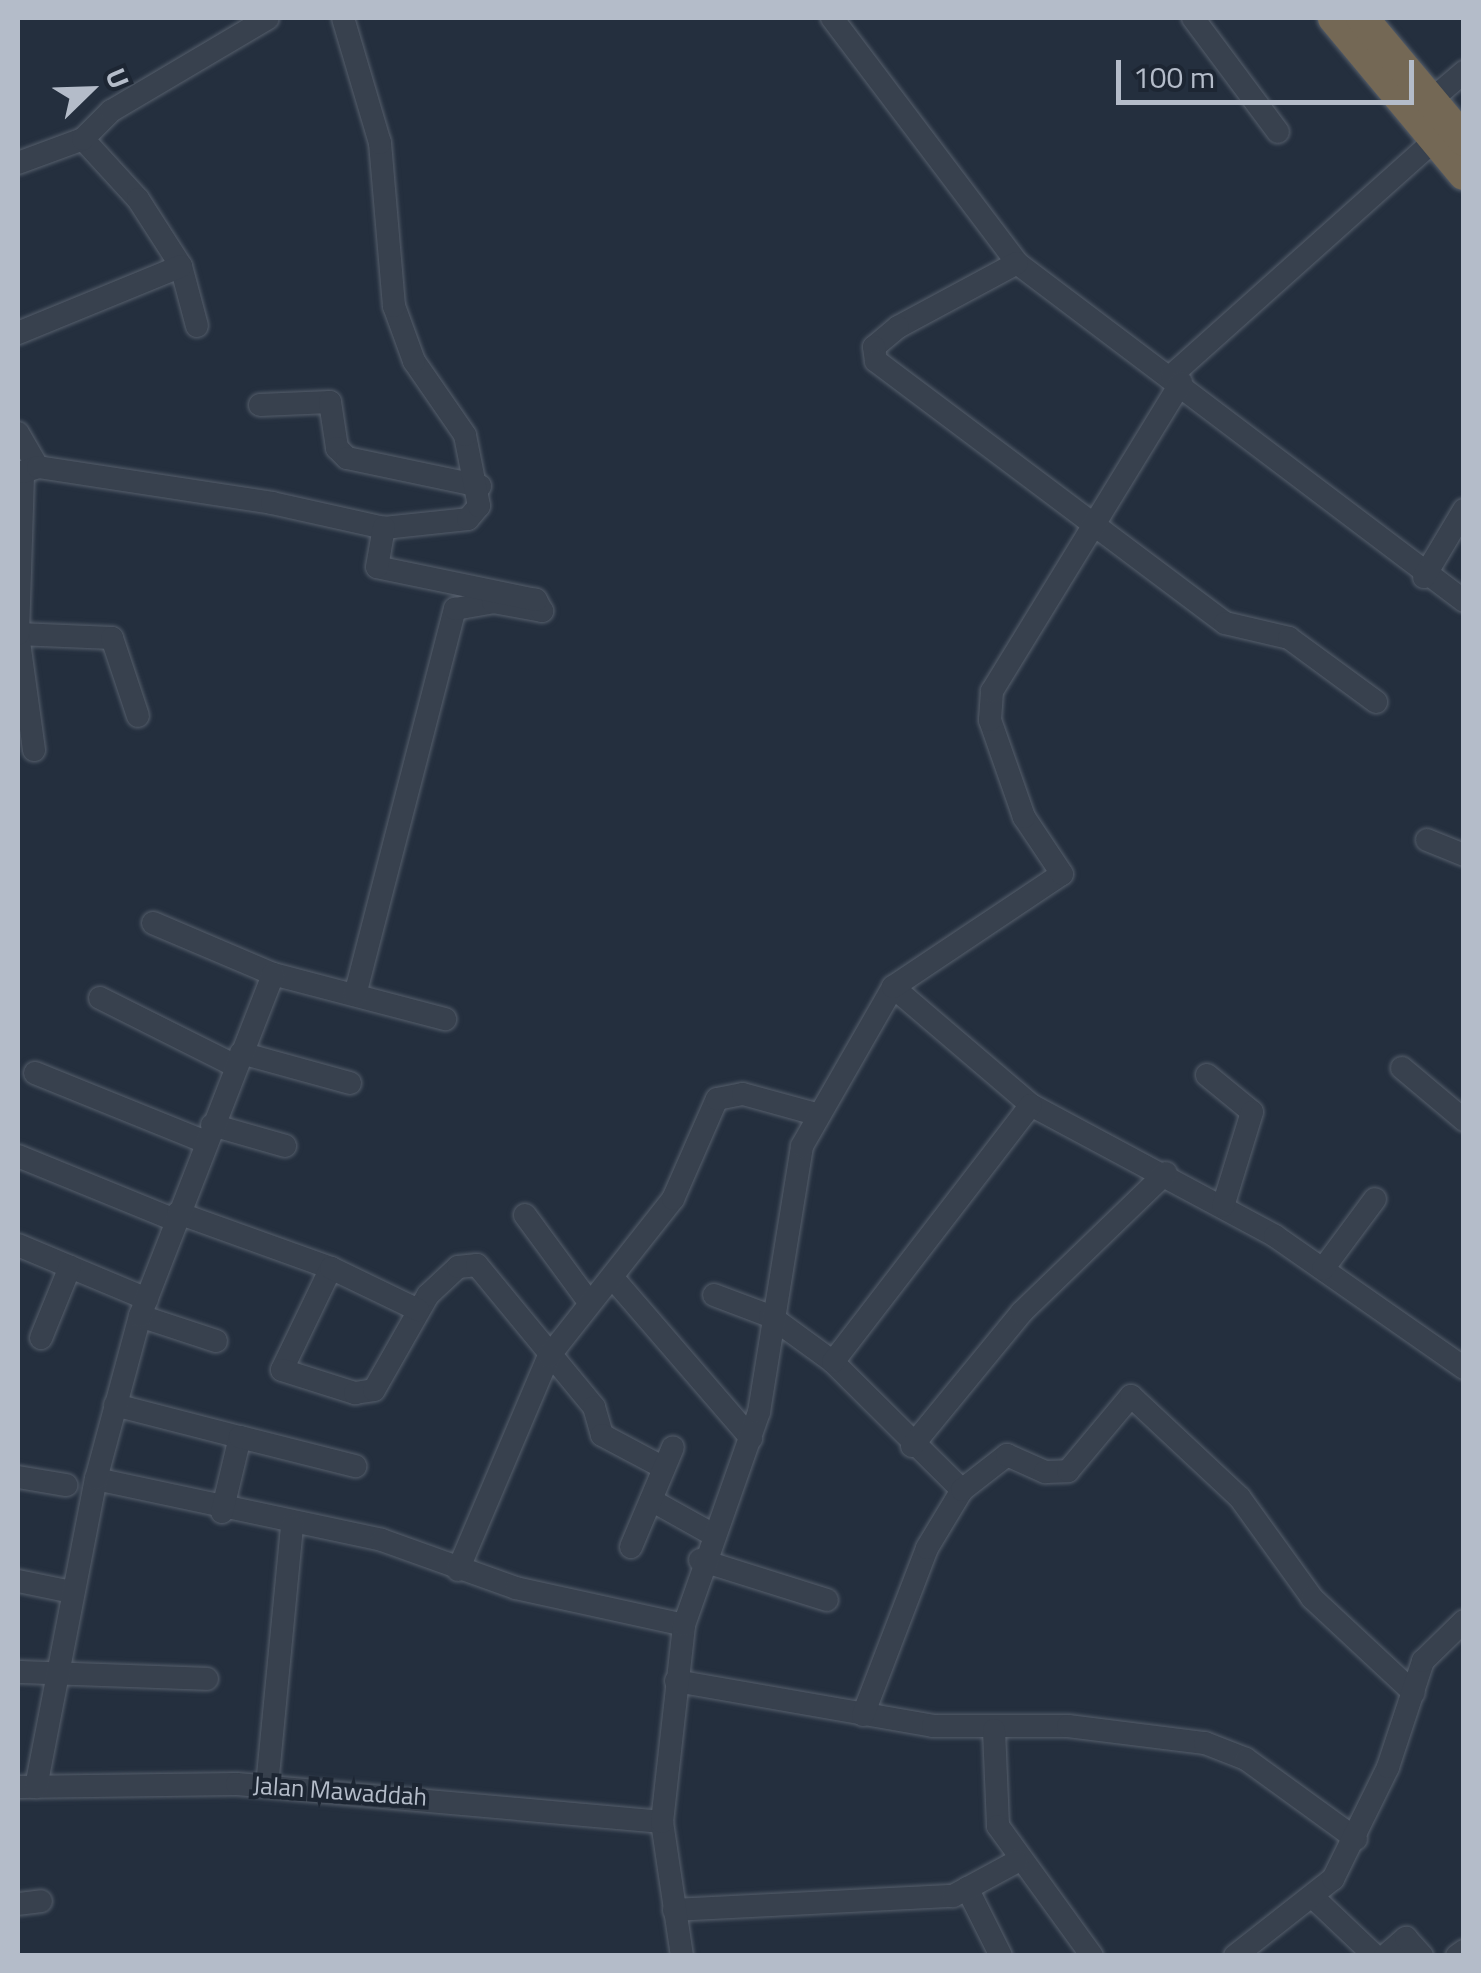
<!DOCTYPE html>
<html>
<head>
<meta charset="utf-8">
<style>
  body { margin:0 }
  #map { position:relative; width:1481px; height:1973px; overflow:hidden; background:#242f3e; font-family:"Titillium Web",sans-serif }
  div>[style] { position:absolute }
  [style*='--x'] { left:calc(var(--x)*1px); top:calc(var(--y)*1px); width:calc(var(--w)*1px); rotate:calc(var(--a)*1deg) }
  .roads { filter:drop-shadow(0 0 2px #565f6c) drop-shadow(0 0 2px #565f6c) }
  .minor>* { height:22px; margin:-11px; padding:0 11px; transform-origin:11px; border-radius:11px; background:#38414e }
  .highway>* { height:32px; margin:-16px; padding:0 16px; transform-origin:16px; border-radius:16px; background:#746855 }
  span { translate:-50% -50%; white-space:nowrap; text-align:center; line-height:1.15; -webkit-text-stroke:8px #1d2633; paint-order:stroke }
  .street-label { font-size:25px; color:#b4bcc9 }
  .frame { position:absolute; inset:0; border:20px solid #b4bcc9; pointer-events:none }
  .north { position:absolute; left:40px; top:40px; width:100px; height:100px; -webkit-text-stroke:8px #1d2633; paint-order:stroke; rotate:67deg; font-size:28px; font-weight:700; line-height:40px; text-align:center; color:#b4bcc9 }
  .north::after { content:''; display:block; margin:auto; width:35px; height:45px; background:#b4bcc9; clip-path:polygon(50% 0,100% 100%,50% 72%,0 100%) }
  .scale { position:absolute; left:1116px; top:60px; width:298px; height:45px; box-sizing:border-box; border:5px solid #b4bcc9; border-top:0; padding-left:12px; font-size:30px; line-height:35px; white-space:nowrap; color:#b4bcc9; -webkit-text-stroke:8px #1d2633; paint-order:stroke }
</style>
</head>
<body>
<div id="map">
  <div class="roads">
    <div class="minor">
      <div style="--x:832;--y:18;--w:307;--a:52.9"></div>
      <div style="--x:1017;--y:263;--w:560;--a:37.09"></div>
      <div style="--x:1193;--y:18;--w:142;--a:53.3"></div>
      <div style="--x:1430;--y:101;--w:45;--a:-40.5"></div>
      <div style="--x:83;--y:139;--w:81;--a:47.5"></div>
      <div style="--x:138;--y:199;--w:80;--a:57.3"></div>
      <div style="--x:181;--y:266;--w:62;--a:75.1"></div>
      <div style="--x:18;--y:163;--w:69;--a:-20.3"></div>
      <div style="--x:83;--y:139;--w:40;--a:-45"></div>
      <div style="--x:111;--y:111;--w:182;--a:-30.6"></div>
      <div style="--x:1017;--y:263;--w:135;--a:151.7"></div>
      <div style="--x:898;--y:327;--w:31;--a:140"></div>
      <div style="--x:874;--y:347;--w:14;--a:82"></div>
      <div style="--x:876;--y:361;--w:436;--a:36.9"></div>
      <div style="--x:1225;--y:623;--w:66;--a:13.2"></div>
      <div style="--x:1289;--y:638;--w:108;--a:36.3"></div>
      <div style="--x:18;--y:333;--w:176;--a:-22.3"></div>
      <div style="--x:1172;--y:375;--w:350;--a:-41.8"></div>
      <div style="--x:260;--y:405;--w:70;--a:-2.5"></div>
      <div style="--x:330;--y:402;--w:47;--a:81.3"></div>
      <div style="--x:337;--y:448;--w:14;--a:45"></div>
      <div style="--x:347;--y:458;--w:136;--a:11.9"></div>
      <div style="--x:18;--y:433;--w:39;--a:60"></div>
      <div style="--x:1424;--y:577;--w:78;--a:-59.2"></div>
      <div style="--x:18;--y:634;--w:94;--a:2.4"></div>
      <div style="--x:112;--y:638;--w:82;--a:71.6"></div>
      <div style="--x:34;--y:750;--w:117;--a:-97.9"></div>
      <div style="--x:18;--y:634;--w:162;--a:-88.2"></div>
      <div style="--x:23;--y:472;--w:16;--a:-18"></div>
      <div style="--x:38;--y:467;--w:237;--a:8.7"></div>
      <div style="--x:272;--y:503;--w:115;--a:12.6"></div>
      <div style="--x:384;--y:528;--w:84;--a:-6.1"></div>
      <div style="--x:468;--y:519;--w:17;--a:-50"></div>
      <div style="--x:479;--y:506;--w:72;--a:-101.2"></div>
      <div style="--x:465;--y:435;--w:90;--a:-124.6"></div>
      <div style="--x:414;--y:361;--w:59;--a:-110"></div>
      <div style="--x:394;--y:306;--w:164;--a:-94.9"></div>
      <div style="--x:380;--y:143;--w:130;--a:-106.5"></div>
      <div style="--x:1427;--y:840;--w:40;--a:22"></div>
      <div style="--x:153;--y:923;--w:130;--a:23"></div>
      <div style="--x:273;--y:974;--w:178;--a:14.7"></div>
      <div style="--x:893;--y:987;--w:182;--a:40.5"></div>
      <div style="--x:1031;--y:1105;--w:277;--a:28.2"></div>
      <div style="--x:1275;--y:1236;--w:231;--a:34.9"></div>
      <div style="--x:355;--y:995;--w:399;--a:-75.5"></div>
      <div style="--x:455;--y:609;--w:39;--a:-10"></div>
      <div style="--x:493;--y:602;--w:50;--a:10.4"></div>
      <div style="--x:542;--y:611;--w:13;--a:-119"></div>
      <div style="--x:536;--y:600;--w:162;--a:-168.3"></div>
      <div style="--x:377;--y:567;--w:40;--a:-80"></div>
      <div style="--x:100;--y:998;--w:152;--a:26.6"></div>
      <div style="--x:241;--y:1053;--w:113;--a:15.4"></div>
      <div style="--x:1402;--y:1068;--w:81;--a:40"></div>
      <div style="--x:35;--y:1073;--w:184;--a:22"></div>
      <div style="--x:1207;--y:1075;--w:58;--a:39.4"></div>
      <div style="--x:1252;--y:1112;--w:98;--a:107.1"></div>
      <div style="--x:212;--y:1125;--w:76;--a:16"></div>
      <div style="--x:18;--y:1156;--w:170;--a:22.2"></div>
      <div style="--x:178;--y:1213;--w:163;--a:19.8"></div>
      <div style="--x:331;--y:1268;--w:113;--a:115.7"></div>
      <div style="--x:282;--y:1370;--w:77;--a:17.5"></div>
      <div style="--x:355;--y:1393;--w:19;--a:-9"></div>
      <div style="--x:374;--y:1390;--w:109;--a:-60.4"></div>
      <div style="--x:428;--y:1295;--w:41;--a:-43"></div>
      <div style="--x:458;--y:1267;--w:19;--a:-6"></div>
      <div style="--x:477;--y:1265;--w:184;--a:50.5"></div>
      <div style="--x:594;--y:1407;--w:29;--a:74"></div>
      <div style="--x:602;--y:1435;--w:70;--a:28"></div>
      <div style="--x:525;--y:1215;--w:108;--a:53.7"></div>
      <div style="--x:18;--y:1245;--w:140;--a:22.7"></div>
      <div style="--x:331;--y:1268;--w:97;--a:25.8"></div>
      <div style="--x:1323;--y:1269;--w:87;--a:-53.4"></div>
      <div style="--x:612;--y:1277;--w:213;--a:49.2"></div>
      <div style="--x:714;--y:1295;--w:60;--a:20.6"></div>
      <div style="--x:770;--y:1316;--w:78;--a:36.1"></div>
      <div style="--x:833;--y:1362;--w:182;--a:44.8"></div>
      <div style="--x:140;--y:1316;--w:80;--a:18.2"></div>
      <div style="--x:41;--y:1338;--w:77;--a:-67.8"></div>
      <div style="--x:833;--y:1362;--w:324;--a:-52.4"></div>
      <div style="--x:115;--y:1405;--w:129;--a:14.4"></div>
      <div style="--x:912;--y:1446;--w:173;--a:-50.6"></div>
      <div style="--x:1022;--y:1312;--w:200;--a:-44"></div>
      <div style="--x:18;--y:1477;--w:49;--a:9.5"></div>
      <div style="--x:96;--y:1479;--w:292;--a:12"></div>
      <div style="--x:382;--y:1540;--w:142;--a:19.7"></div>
      <div style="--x:516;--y:1588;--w:172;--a:12.4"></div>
      <div style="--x:651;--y:1500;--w:68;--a:29.2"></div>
      <div style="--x:222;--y:1512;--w:77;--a:-76.5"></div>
      <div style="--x:240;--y:1437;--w:119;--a:14.2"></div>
      <div style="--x:631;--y:1547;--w:108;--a:-67.2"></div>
      <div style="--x:700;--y:1560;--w:133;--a:17.5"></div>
      <div style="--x:458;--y:1570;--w:233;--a:-67"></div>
      <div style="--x:549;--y:1356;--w:200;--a:-51.7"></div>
      <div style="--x:673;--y:1199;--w:109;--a:-66.3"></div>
      <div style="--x:717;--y:1099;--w:26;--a:-11"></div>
      <div style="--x:743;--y:1094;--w:76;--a:15.3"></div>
      <div style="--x:18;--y:1581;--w:55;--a:11.5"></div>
      <div style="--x:18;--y:1672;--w:189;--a:2.1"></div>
      <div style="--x:676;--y:1681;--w:261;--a:9.9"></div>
      <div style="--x:933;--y:1726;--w:135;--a:0"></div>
      <div style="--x:1068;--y:1726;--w:138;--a:7.1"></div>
      <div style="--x:1205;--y:1743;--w:44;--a:21.3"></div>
      <div style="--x:1246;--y:1759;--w:136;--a:36"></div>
      <div style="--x:863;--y:1715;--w:179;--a:-69"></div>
      <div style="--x:927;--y:1548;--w:68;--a:-58.9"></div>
      <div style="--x:962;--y:1490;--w:57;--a:-37.9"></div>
      <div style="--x:1007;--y:1455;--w:42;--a:24.1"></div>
      <div style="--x:1045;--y:1472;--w:23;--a:-2"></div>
      <div style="--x:1068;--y:1471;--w:98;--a:-50"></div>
      <div style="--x:1131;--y:1396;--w:149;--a:43.1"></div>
      <div style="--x:1240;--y:1498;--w:123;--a:54.2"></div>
      <div style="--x:1312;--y:1598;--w:139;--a:43"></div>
      <div style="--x:994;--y:1730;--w:96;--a:87.6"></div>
      <div style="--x:998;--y:1826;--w:160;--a:54.1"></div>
      <div style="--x:267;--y:1786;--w:261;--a:-84.5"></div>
      <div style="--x:18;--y:1787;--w:219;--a:-0.8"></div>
      <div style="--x:237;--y:1784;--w:427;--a:5.1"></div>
      <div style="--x:36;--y:1787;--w:314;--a:-79"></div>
      <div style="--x:96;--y:1479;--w:169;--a:-74.9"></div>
      <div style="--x:140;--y:1316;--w:367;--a:-68.7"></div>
      <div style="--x:967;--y:1888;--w:76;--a:63.4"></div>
      <div style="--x:1316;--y:1900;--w:81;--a:43.5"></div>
      <div style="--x:18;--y:1904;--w:23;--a:-7"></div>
      <div style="--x:674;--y:1910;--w:279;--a:-2.9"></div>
      <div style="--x:953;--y:1896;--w:72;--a:-28.4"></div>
      <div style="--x:682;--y:1956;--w:135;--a:-98.5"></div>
      <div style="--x:662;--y:1822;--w:198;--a:-83.6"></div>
      <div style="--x:684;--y:1625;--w:226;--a:-70.6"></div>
      <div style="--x:759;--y:1412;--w:269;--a:-80.8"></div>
      <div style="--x:802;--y:1146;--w:183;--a:-60.2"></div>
      <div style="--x:893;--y:987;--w:203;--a:-33.8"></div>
      <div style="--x:1062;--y:874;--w:69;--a:-123.7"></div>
      <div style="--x:1024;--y:817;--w:103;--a:-109.3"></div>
      <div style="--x:990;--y:720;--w:29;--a:-86"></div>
      <div style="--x:992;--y:691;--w:362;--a:-58.5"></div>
      <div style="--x:1235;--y:1956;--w:125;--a:-38.2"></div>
      <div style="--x:1333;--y:1879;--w:125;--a:-63.8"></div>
      <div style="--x:1388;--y:1767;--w:112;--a:-71.7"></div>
      <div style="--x:1423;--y:1661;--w:57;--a:-44.3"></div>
      <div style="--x:1385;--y:1956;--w:28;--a:-41"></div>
      <div style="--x:1406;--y:1938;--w:24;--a:48"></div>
      <div style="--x:1457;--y:1956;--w:9;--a:-36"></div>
    </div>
    <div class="highway">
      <div style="--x:1334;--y:18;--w:203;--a:50.2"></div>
      <div style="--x:1362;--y:18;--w:159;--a:50.1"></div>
    </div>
  </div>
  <div class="street-label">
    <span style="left:340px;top:1791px;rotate:4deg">Jalan Mawaddah</span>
  </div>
  <div class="frame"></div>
  <div class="north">U</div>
  <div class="scale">100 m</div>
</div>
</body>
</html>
